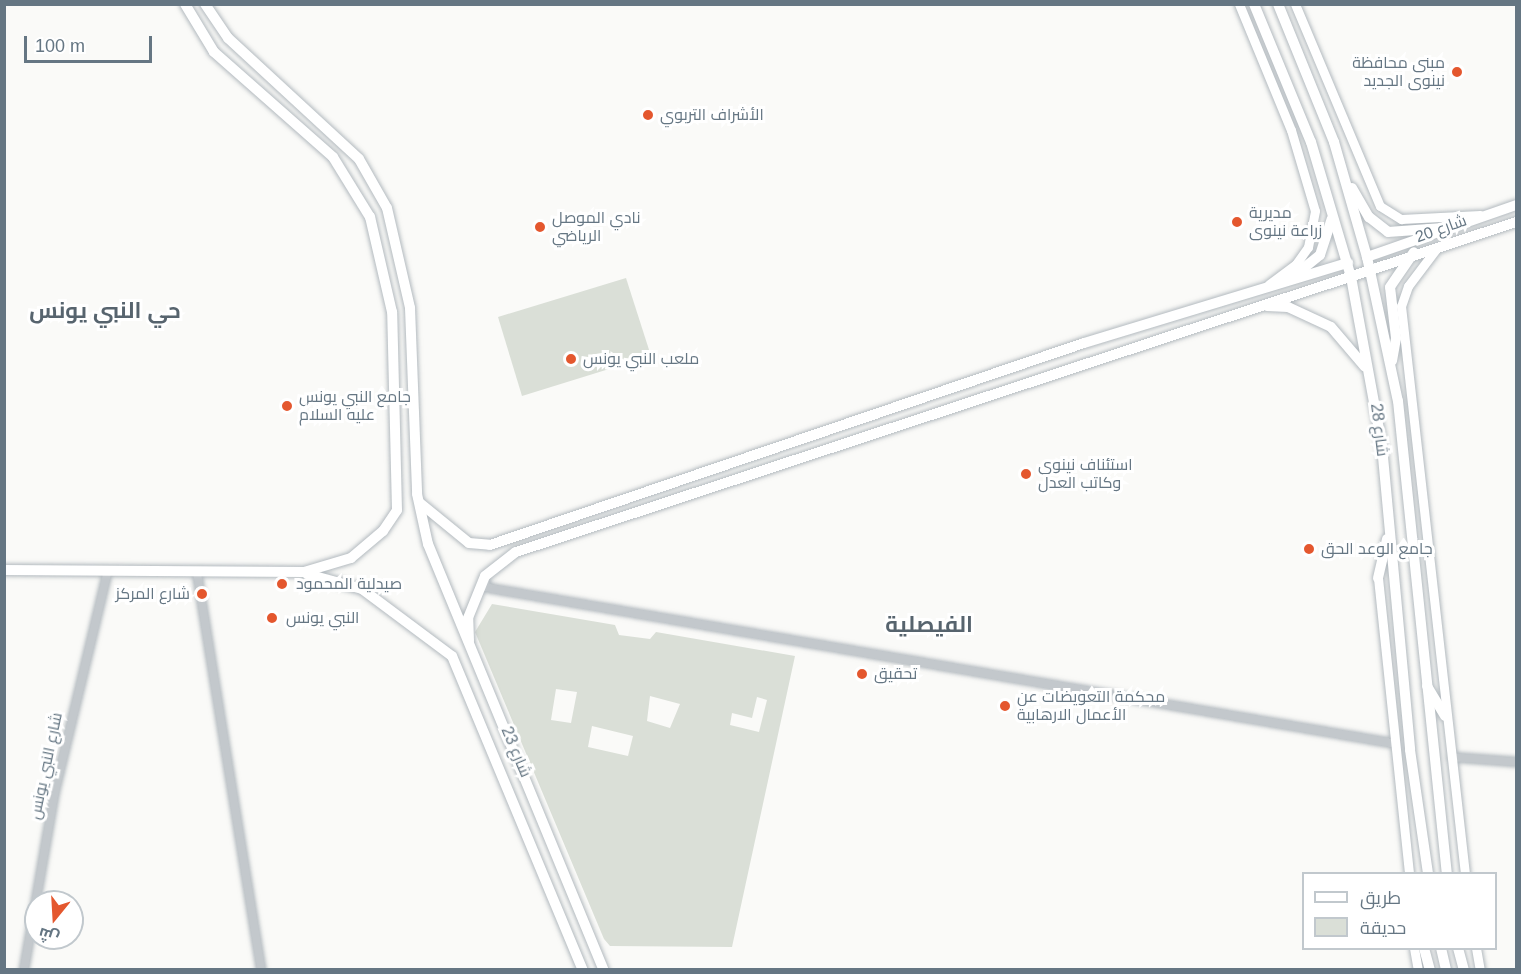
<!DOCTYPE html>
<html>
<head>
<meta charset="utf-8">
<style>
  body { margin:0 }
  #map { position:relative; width:1521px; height:974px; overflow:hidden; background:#fafaf8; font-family:Helvetica,Cairo,sans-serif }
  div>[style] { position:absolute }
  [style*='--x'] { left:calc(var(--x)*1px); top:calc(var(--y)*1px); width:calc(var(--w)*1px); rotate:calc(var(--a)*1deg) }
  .green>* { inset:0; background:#dadfd7 }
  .roads { filter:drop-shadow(0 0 2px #b3babf) drop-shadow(0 0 2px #b3babf) }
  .tertiary>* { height:8px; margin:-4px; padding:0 4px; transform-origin:4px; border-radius:4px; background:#c3c8cc }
  .secondary>* { height:9px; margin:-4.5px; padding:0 4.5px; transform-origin:4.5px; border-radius:4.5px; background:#fff }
  .primary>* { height:10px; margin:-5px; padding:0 5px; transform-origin:5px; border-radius:5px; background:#fff }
  .trunk>* { height:10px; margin:-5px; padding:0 5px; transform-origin:5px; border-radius:5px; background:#fff }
  .dots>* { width:16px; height:16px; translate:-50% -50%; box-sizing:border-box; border:3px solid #fff; border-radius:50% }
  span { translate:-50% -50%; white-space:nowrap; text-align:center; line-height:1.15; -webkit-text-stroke:6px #fff; paint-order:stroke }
  .poi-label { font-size:16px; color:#657683 }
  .right { translate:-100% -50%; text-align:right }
  .left { translate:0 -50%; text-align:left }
  .street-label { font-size:16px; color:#657683 }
  .district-label { font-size:22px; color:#57646e; font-weight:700 }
  .frame { position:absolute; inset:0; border:6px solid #657683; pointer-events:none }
  .legend { position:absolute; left:1302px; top:872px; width:195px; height:78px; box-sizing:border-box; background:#fff; border:2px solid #c1c8cd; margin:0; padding:8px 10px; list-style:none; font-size:18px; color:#657683 }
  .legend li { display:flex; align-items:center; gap:12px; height:30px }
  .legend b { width:30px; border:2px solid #c1c8cd }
  .north { position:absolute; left:24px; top:890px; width:60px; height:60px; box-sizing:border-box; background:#fff; border:2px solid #c1c8cd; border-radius:50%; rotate:198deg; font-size:16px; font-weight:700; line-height:24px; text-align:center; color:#657683 }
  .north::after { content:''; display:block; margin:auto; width:21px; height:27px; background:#e4572e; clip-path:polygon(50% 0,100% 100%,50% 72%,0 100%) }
  .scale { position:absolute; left:24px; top:36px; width:128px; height:27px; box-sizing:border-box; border:3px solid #657683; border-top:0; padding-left:8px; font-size:18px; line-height:21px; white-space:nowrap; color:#657683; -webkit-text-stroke:4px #fff; paint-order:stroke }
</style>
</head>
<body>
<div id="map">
  <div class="green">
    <div style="clip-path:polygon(626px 278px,651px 356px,522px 396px,498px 317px)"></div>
    <div style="clip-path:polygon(evenodd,492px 604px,615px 625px,619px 635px,650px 639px,656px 632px,795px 656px,732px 947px,610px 946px,604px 939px,475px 632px,492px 604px,556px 689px,577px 692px,571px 723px,551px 720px,556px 689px,492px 604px,650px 696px,680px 704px,670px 728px,647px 721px,650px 696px,492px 604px,757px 697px,767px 700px,759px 732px,730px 725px,732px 713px,752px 718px,757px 697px,492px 604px,592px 726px,633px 736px,628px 756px,588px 747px,592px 726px)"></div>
  </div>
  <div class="roads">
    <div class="tertiary">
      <div style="--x:197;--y:573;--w:402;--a:80.8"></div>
      <div style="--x:485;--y:577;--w:10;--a:84"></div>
      <div style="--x:486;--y:587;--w:8;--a:14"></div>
      <div style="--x:494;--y:589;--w:910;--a:9.74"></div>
      <div style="--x:1451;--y:757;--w:65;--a:4.4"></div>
      <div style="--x:24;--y:970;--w:182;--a:-80.2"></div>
      <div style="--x:55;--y:791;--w:226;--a:-76.5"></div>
    </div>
    <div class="secondary">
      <div style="--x:1239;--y:4;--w:136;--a:67.6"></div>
      <div style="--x:1291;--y:130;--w:84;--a:73.5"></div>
      <div style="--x:1315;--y:211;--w:37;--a:101"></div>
      <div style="--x:1308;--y:247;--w:21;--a:125"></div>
      <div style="--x:1296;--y:264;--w:34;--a:143"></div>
      <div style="--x:1295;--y:4;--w:219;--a:67.2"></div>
      <div style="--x:1380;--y:206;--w:25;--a:32"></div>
      <div style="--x:1401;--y:219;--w:79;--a:-2.9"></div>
      <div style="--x:1436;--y:249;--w:46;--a:127.1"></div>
      <div style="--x:1408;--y:286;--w:21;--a:109"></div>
      <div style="--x:1401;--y:306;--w:572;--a:83.57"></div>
      <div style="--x:1378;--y:578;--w:298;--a:84"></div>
      <div style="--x:1414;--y:948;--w:22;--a:80"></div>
      <div style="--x:1476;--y:948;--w:22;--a:80"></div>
    </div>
    <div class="primary">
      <div style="--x:205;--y:4;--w:41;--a:55.9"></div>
      <div style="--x:228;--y:38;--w:178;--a:42.7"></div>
      <div style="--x:359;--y:159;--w:56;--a:60.3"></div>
      <div style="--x:387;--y:208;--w:103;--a:77"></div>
      <div style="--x:410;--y:308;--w:186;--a:87.8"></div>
      <div style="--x:417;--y:494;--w:51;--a:77.6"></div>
      <div style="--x:428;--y:544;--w:461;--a:67.6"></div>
      <div style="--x:1367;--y:257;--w:158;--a:-19.2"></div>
      <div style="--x:420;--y:503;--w:63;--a:39.2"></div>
      <div style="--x:469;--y:543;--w:21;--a:5"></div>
      <div style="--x:490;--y:545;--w:627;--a:-18.78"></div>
      <div style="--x:1084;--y:343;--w:276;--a:-16.9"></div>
      <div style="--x:4;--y:570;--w:300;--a:0.4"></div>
      <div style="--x:304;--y:572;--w:49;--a:-16.6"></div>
      <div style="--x:351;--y:558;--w:42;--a:-40.2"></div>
      <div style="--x:383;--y:531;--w:25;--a:-56"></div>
      <div style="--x:397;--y:510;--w:198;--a:-91.4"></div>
      <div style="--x:392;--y:312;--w:98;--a:-103"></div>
      <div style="--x:370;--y:217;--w:70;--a:-121.7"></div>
      <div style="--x:333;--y:157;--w:159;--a:-138.6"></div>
      <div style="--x:214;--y:52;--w:56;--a:-121.1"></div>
      <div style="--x:307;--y:574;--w:57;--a:15.3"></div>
      <div style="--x:362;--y:589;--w:112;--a:36.7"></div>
      <div style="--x:452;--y:656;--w:340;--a:67.4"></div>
      <div style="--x:469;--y:641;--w:23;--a:-92"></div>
      <div style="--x:468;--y:618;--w:45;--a:-68"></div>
      <div style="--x:485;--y:576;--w:39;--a:-38"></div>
      <div style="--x:516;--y:552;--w:1053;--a:-18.26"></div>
    </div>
    <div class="trunk">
      <div style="--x:1254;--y:4;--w:149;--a:67.6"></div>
      <div style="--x:1311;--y:142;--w:141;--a:73.5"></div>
      <div style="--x:1351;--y:277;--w:172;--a:79.6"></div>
      <div style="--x:1382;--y:446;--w:305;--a:84.7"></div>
      <div style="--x:1410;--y:750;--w:125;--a:81.7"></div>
      <div style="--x:1278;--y:4;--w:149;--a:67.9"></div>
      <div style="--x:1334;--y:142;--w:120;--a:74"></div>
      <div style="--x:1367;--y:257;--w:147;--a:77.9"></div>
      <div style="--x:1398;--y:401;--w:476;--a:84.1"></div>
      <div style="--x:1352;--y:188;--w:34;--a:60"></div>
      <div style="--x:1369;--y:217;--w:24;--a:38"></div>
      <div style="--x:1388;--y:232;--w:55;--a:-4.2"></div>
      <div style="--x:1289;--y:280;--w:40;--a:-39"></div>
      <div style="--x:1320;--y:255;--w:38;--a:-72"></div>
      <div style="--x:1267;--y:306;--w:21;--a:3"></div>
      <div style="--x:1288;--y:307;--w:47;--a:24.9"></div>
      <div style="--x:1331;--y:327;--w:52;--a:49.6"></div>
      <div style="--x:1392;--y:361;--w:23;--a:-80"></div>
      <div style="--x:1396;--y:338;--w:51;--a:-96.7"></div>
      <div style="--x:1390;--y:287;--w:42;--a:-55.6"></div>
      <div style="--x:1378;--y:578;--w:40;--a:-77"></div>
      <div style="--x:1427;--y:686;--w:35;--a:59"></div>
      <div style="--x:1424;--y:948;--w:23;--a:75"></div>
      <div style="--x:1441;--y:948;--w:23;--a:77"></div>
      <div style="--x:1458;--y:948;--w:23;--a:75"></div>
    </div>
  </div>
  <div class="dots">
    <div style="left:1457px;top:72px;background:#e4572e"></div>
    <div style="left:648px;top:115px;background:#e4572e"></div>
    <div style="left:1237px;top:222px;background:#e4572e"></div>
    <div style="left:540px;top:227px;background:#e4572e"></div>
    <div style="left:571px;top:359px;background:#e4572e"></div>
    <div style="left:287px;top:406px;background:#e4572e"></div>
    <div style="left:1026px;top:474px;background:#e4572e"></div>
    <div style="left:1309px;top:549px;background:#e4572e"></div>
    <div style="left:282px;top:584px;background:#e4572e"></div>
    <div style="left:202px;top:594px;background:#e4572e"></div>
    <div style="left:272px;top:618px;background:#e4572e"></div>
    <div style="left:862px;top:674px;background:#e4572e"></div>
    <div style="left:1005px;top:706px;background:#e4572e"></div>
  </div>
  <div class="poi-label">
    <span class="right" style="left:1445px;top:72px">مبنى محافظة<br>نينوى الجديد</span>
    <span class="left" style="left:660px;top:115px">الأشراف التربوي</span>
    <span class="left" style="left:1249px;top:222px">مديرية<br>زراعة نينوى</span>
    <span class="left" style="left:552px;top:227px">نادي الموصل<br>الرياضي</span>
    <span class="left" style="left:583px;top:359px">ملعب النبي يونس</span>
    <span class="left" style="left:299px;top:406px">جامع النبي يونس<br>عليه السلام</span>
    <span class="left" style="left:1038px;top:474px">استئناف نينوى<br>وكاتب العدل</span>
    <span class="left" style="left:1321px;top:549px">جامع الوعد الحق</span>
    <span class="left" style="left:296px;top:584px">صيدلية المحمود</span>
    <span class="right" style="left:190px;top:594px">شارع المركز</span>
    <span class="left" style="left:286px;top:618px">النبي يونس</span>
    <span class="left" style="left:874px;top:674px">تحقيق</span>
    <span class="left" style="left:1017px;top:706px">محكمة التعويضات عن<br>الأعمال الارهابية</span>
  </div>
  <div class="street-label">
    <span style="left:1441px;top:229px;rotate:-20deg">شارع 20</span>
    <span style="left:1379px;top:430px;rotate:83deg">شارع 28</span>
    <span style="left:516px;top:752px;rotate:67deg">شارع 23</span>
    <span style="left:46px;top:766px;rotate:-78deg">شارع النبي يونس</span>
  </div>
  <div class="district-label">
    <span style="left:105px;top:311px">حي النبي يونس</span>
    <span style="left:929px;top:625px">الفيصلية</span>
  </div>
  <div class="frame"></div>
  <ul class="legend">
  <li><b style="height:8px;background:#fff"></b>طريق</li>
  <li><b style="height:16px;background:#dadfd7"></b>حديقة</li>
  </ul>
  <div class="north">ش</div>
  <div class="scale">100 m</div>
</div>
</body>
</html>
